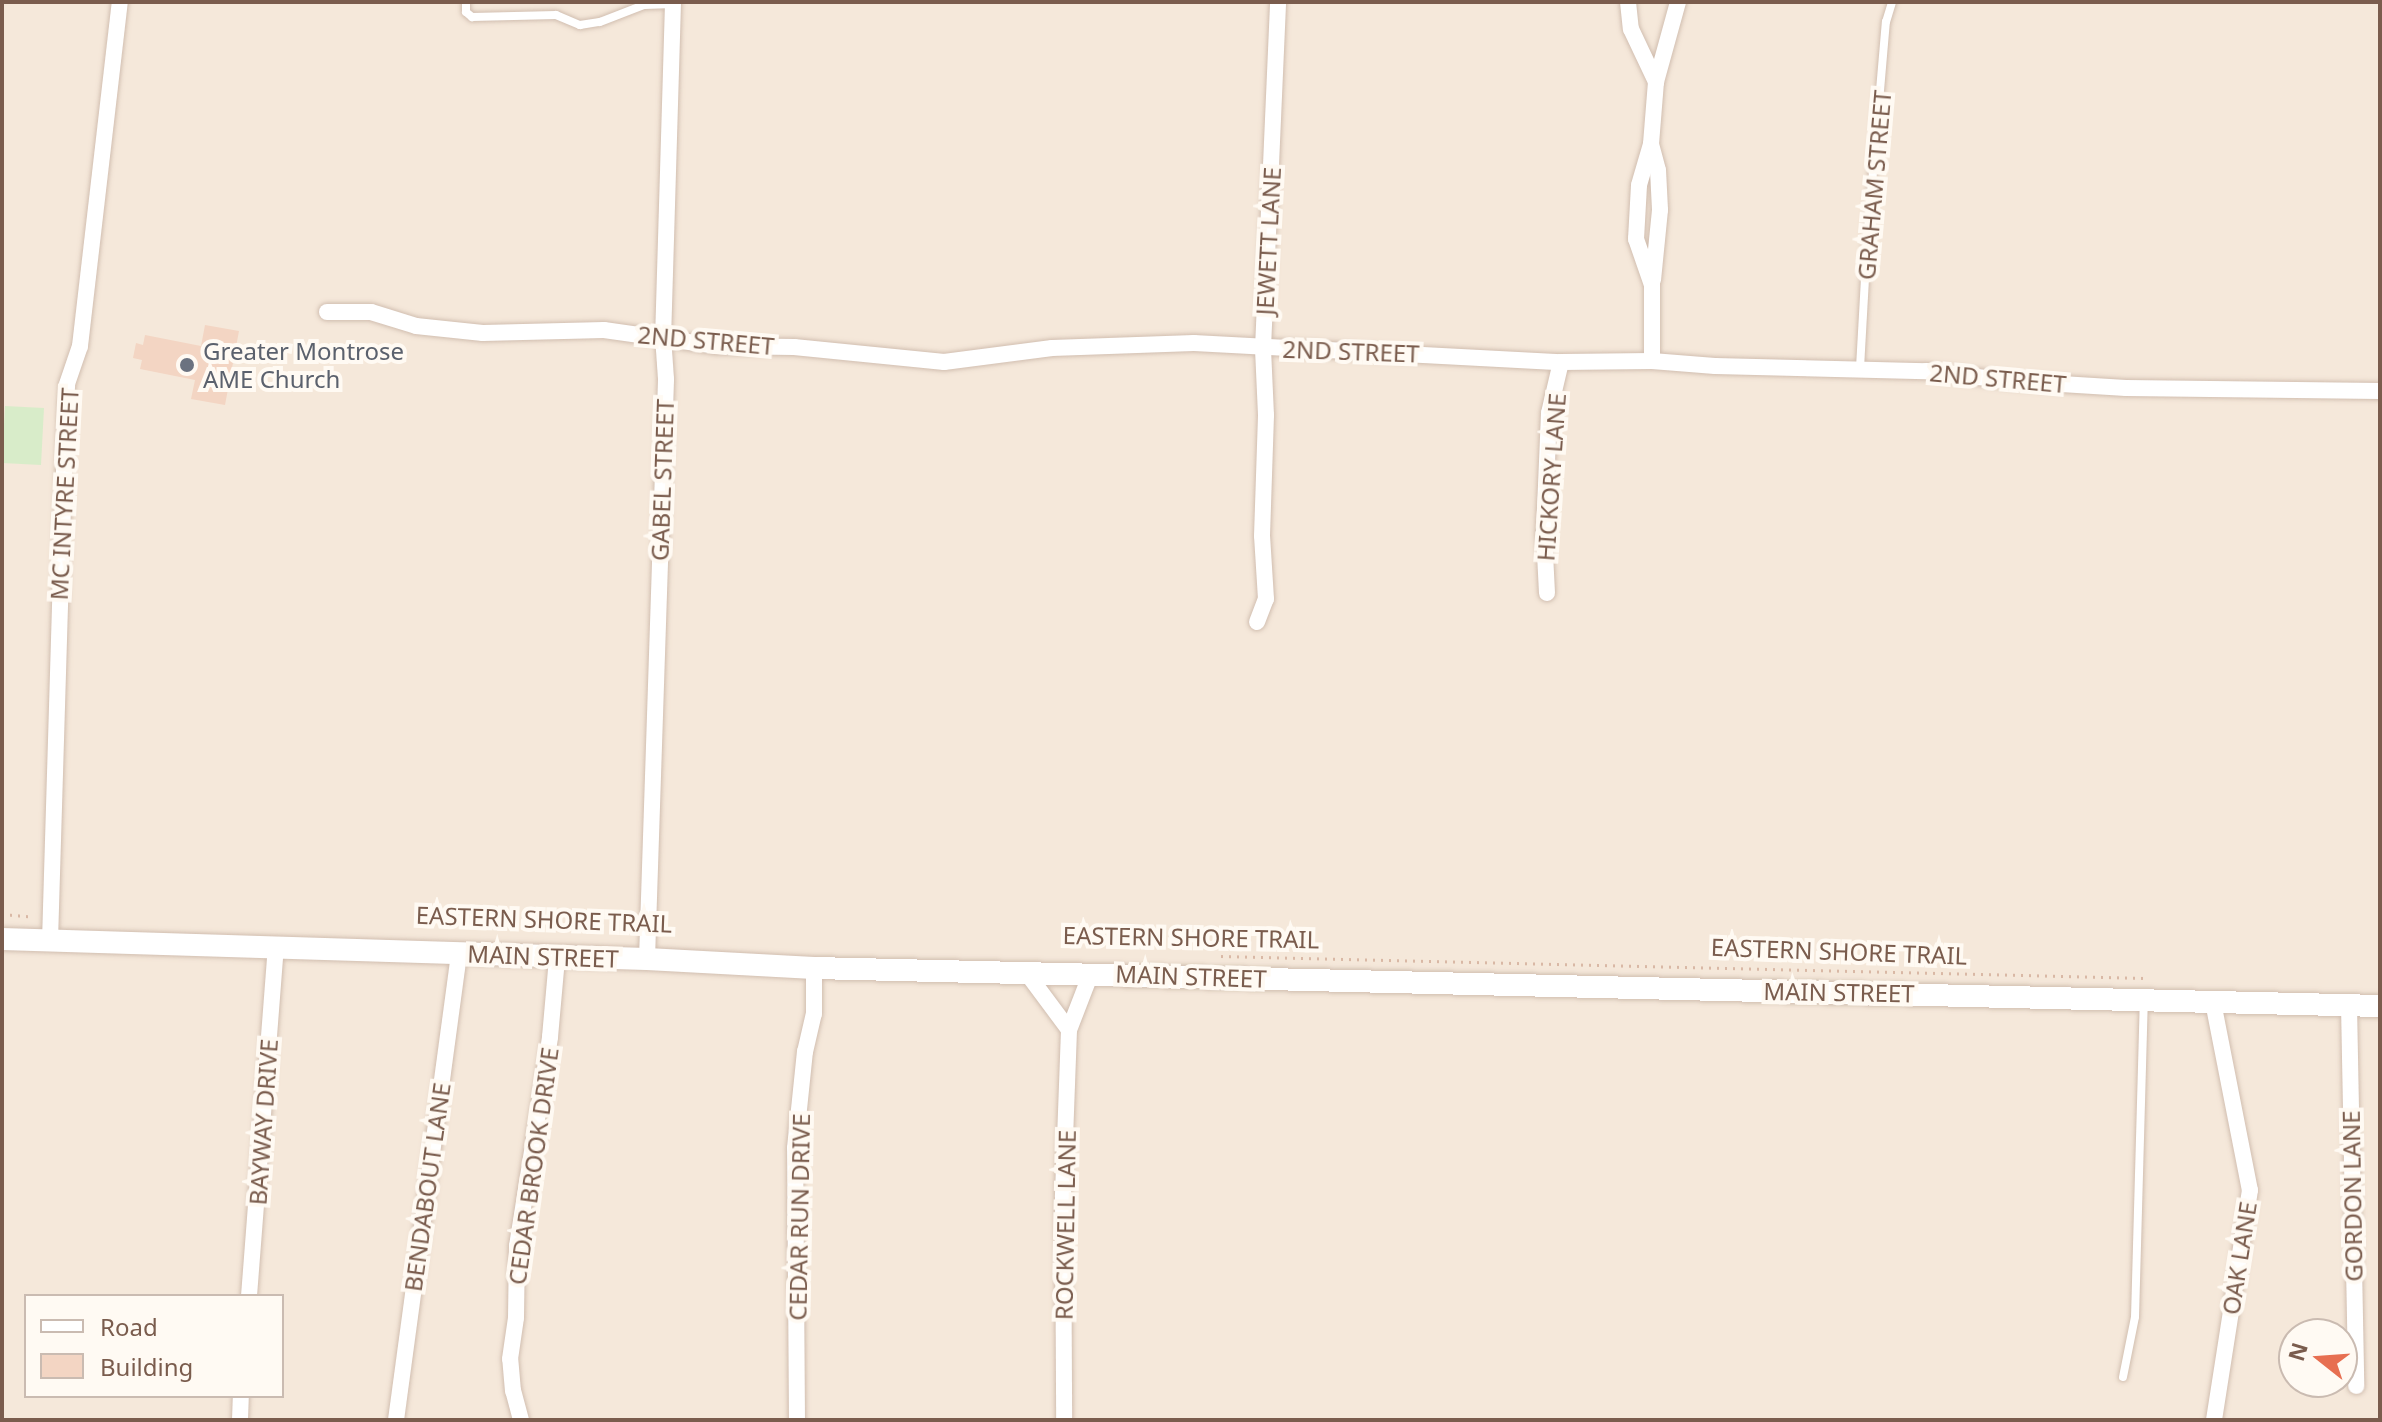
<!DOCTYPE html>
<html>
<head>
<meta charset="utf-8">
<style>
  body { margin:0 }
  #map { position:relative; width:2382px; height:1422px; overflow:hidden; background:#fdf6ec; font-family:"Noto Sans",sans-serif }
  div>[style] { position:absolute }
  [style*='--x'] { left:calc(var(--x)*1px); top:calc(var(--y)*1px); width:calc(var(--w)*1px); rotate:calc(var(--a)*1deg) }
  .residential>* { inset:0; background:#f5e8da }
  .green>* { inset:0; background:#d8ecc9 }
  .building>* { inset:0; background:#f3d5c3 }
  .path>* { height:3px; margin-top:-1.5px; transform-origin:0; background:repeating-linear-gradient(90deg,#d9b8a5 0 2px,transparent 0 8px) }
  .roads { filter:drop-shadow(0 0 2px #d1beb0) drop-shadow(0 0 2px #d1beb0) }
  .lane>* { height:8px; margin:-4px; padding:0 4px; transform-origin:4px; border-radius:4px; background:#fff }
  .street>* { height:16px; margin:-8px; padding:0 8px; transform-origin:8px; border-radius:8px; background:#fff }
  .secondary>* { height:22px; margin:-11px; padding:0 11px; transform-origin:11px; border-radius:11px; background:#fff }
  .dots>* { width:22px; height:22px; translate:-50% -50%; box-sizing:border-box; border:4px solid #fffaf3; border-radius:50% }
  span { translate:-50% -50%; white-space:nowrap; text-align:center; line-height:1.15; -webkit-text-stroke:8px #fffaf3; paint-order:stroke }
  .street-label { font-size:24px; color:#7a5c4d }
  .worship-label { font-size:24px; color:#5b616d }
  .left { translate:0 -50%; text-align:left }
  .frame { position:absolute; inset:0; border:4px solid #7a5c4d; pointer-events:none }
  .legend { position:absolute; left:24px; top:1294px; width:260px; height:104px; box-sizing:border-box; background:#fffaf3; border:2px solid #cabbb1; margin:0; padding:10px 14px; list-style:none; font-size:24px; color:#7a5c4d }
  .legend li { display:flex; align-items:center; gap:16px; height:40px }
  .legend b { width:40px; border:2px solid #cabbb1 }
  .north { position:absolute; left:2278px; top:1318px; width:80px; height:80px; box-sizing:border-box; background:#fffaf3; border:2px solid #cabbb1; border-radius:50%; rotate:287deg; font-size:22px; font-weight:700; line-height:32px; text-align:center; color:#7a5c4d }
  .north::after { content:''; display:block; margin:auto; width:28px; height:36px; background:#e76f51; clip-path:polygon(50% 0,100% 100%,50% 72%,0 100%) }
</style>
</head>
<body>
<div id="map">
  <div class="residential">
    <div style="clip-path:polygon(evenodd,2px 2px,2380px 2px,2380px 1420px,2px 1420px,2px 2px,26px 1296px,282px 1296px,282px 1396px,26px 1396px,26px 1296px,2px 2px,2294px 1334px,2342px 1334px,2342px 1382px,2294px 1382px,2294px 1334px)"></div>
  </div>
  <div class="green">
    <div style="clip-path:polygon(5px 406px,44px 408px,41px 465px,2px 463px)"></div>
  </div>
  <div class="building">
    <div style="clip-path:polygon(205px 325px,239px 331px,225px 405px,191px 399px,195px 380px,140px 369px,142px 360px,133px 358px,136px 343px,143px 345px,145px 335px,201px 346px)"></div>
  </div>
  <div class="path">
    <div style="--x:2;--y:914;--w:32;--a:5"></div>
    <div style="--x:1221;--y:956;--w:924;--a:1.36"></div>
  </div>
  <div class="roads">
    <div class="lane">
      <div style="--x:466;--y:2;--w:10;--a:90"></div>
      <div style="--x:466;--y:12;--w:8;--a:40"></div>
      <div style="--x:472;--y:17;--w:84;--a:-1.4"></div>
      <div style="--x:556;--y:15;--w:26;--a:23"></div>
      <div style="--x:580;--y:25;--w:20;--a:-9"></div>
      <div style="--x:600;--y:22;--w:47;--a:-21.1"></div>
      <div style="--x:644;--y:5;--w:29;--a:-2"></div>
      <div style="--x:1860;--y:368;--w:126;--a:-86.8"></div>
      <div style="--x:1867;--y:242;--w:221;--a:-85.1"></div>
      <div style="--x:1886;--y:22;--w:21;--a:-73"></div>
      <div style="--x:2123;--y:1377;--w:61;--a:-78.7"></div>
      <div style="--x:2135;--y:1317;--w:315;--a:-88.4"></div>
    </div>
    <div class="street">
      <div style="--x:1628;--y:2;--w:27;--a:84"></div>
      <div style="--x:1631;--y:29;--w:59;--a:64.7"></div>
      <div style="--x:1651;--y:144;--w:27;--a:75"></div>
      <div style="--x:1658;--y:170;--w:40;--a:87.1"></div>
      <div style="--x:1660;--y:210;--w:70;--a:95.7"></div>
      <div style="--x:327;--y:312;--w:44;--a:0"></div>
      <div style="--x:371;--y:312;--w:47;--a:17.3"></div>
      <div style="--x:416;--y:326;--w:67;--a:6"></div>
      <div style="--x:483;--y:333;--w:121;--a:-1.4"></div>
      <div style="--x:604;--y:330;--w:113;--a:8.1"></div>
      <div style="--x:716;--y:346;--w:78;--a:0.7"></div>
      <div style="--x:794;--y:347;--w:151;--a:5.7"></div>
      <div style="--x:944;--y:362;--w:109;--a:-7.4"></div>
      <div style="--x:1052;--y:348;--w:142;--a:-2"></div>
      <div style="--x:1194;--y:343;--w:367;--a:3"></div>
      <div style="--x:1561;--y:362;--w:91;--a:-0.6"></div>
      <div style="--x:1652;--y:361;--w:63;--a:4.5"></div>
      <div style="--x:1715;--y:366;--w:211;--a:1.4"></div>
      <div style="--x:1926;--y:371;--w:88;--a:6.6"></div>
      <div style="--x:2013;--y:381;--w:113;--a:3.5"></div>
      <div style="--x:2126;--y:388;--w:254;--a:0.7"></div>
      <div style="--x:1652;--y:361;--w:76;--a:-90"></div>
      <div style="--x:1652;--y:285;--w:49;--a:-109.2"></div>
      <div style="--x:1636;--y:239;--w:54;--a:-86.8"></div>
      <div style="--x:1639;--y:185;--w:43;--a:-73.7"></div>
      <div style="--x:1651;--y:144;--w:62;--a:-85.4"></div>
      <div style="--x:1656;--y:82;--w:83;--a:-74.6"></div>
      <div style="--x:1547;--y:593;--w:60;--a:-92.9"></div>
      <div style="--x:1544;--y:533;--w:120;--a:-87.6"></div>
      <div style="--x:1549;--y:413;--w:52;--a:-76.8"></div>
      <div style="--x:1257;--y:622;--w:25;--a:-69"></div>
      <div style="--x:1266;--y:599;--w:63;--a:-93.6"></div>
      <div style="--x:1262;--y:536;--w:121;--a:-88.1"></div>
      <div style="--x:1266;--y:415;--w:67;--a:-92.6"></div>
      <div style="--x:1263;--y:348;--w:346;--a:-87.5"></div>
      <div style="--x:50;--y:941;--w:535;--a:-88.29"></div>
      <div style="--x:66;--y:406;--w:22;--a:-87"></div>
      <div style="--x:67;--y:384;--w:40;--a:-71.1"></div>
      <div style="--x:80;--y:346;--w:346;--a:-83.4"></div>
      <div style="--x:647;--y:959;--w:580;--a:-88.12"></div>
      <div style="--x:666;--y:379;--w:39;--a:-94"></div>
      <div style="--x:663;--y:340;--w:338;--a:-88.3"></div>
      <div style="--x:1026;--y:972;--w:72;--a:53.4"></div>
      <div style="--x:1069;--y:1030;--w:167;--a:92.1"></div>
      <div style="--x:1063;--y:1197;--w:223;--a:89.7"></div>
      <div style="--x:2213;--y:1002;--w:192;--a:78.9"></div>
      <div style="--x:2250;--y:1190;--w:233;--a:98.9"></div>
      <div style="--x:2349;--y:1005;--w:381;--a:88.9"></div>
      <div style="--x:1069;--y:1030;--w:61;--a:-68.9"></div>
      <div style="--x:249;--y:1296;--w:349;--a:-85.6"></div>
      <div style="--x:240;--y:1420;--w:24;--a:-88"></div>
      <div style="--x:396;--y:1420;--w:471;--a:-82.3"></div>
      <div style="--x:521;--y:1420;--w:30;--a:-105"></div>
      <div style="--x:513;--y:1391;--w:32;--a:-95"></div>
      <div style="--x:510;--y:1359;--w:41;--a:-81.7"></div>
      <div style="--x:516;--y:1318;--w:72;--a:-89.2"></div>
      <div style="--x:517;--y:1246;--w:212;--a:-81"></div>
      <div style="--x:550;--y:1037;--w:79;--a:-84.9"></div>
      <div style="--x:797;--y:1420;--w:272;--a:-90.4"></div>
      <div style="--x:795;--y:1148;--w:97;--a:-84.1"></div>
      <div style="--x:805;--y:1052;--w:39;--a:-77"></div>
      <div style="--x:814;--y:1014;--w:46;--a:-90"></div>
    </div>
    <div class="secondary">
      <div style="--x:2;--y:939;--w:645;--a:1.78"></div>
      <div style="--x:647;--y:959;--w:167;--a:3.1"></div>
      <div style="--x:814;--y:968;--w:1566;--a:1.39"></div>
    </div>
  </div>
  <div class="dots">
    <div style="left:187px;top:365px;background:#6b7280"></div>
  </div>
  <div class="street-label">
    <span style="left:1874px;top:185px;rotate:-85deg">GRAHAM STREET</span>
    <span style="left:1268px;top:241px;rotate:-87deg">JEWETT LANE</span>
    <span style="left:706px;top:340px;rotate:5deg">2ND STREET</span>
    <span style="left:1351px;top:351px;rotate:2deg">2ND STREET</span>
    <span style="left:1998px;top:378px;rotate:5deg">2ND STREET</span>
    <span style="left:1551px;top:477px;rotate:-86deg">HICKORY LANE</span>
    <span style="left:662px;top:480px;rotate:-88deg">GABEL STREET</span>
    <span style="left:64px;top:494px;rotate:-87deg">MC INTYRE STREET</span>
    <span style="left:544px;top:919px;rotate:2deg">EASTERN SHORE TRAIL</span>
    <span style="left:1191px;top:937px;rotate:1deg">EASTERN SHORE TRAIL</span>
    <span style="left:1839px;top:951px;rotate:2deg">EASTERN SHORE TRAIL</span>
    <span style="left:543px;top:956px;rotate:2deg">MAIN STREET</span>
    <span style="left:1191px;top:976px;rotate:2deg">MAIN STREET</span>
    <span style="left:1839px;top:992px;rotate:1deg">MAIN STREET</span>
    <span style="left:263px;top:1122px;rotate:-86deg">BAYWAY DRIVE</span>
    <span style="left:533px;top:1166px;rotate:-82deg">CEDAR BROOK DRIVE</span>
    <span style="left:427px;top:1187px;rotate:-82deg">BENDABOUT LANE</span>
    <span style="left:2352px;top:1196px;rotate:-91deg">GORDON LANE</span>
    <span style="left:799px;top:1217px;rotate:-89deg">CEDAR RUN DRIVE</span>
    <span style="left:1065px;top:1225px;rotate:-89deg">ROCKWELL LANE</span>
    <span style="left:2239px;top:1258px;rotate:-81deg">OAK LANE</span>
  </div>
  <div class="worship-label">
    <span class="left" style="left:203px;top:365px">Greater Montrose<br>AME Church</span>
  </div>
  <div class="frame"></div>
  <ul class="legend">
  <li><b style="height:10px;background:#fff"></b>Road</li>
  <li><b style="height:22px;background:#f3d5c3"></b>Building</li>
  </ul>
  <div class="north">N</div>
</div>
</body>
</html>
